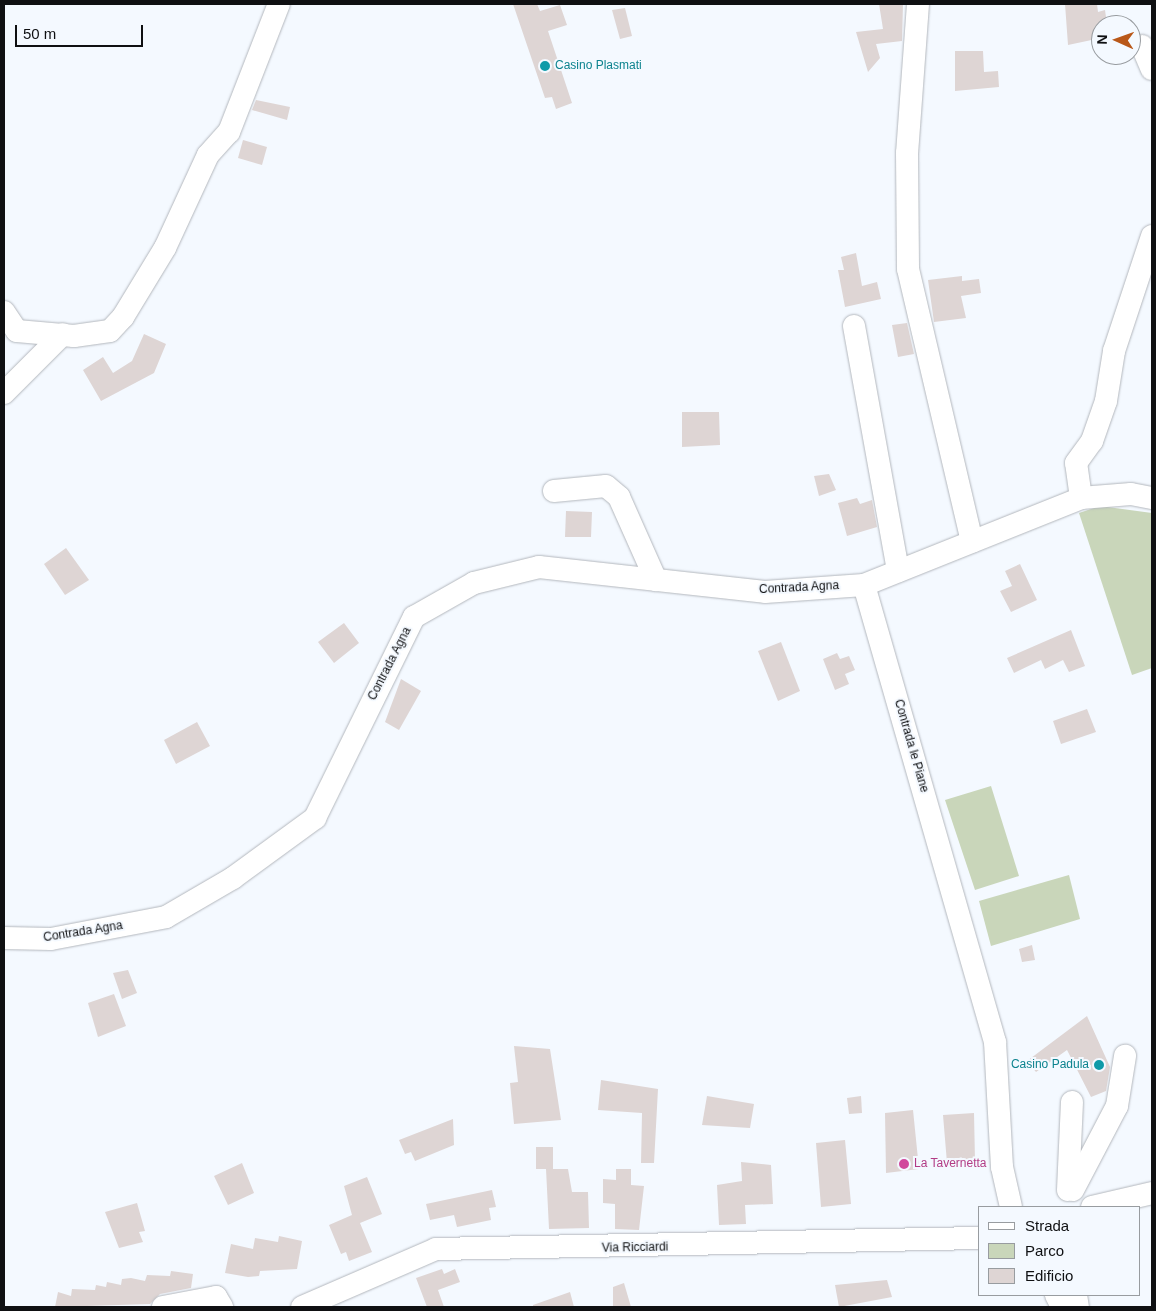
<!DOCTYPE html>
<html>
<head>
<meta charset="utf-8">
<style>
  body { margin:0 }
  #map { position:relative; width:1156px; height:1311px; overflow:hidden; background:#f4f9ff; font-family:Arial,sans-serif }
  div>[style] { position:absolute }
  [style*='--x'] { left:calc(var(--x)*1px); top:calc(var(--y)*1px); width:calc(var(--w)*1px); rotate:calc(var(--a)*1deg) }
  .green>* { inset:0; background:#c9d6ba }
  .building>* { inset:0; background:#ded5d4 }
  .roads { filter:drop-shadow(0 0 1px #b3b7bd) drop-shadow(0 0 1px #b3b7bd) }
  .minor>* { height:22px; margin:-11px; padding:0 11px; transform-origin:11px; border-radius:11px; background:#fff }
  .dots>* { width:14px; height:14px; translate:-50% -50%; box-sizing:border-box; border:2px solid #f4f9ff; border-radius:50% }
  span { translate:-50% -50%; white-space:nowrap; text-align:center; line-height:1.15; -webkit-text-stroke:4px #f4f9ff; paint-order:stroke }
  .culture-label { font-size:12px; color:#0d838f }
  .left { translate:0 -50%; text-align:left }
  .right { translate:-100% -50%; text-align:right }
  .street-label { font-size:12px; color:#0f1012 }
  .hotel-label { font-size:12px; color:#b23c85 }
  .frame { position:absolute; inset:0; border:5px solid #0f1012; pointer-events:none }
  .legend { position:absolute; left:978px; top:1206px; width:162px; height:90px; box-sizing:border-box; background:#f4f9ff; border:1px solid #989ca0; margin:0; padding:6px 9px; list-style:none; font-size:15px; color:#0f1012 }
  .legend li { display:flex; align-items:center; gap:10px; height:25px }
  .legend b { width:25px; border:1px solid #989ca0 }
  .north { position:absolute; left:1091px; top:15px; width:50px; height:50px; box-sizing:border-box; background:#f4f9ff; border:1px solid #989ca0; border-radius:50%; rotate:272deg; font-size:14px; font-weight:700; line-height:20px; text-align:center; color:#0f1012 }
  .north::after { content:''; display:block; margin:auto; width:18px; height:22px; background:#b95819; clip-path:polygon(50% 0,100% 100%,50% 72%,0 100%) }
  .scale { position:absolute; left:15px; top:25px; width:128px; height:22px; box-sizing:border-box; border:2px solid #0f1012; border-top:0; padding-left:6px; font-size:15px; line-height:18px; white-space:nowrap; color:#0f1012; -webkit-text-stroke:4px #f4f9ff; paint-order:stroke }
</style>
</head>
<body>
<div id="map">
  <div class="green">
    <div style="clip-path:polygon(1100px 506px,1152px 513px,1152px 668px,1132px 675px,1079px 513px)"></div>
    <div style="clip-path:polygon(991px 786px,1019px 876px,975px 890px,945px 800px)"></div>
    <div style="clip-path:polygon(1069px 875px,1080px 919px,991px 946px,979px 901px)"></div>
  </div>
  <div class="building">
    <div style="clip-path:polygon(513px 4px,537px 4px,540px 11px,560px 5px,567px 25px,548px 31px,572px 103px,556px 109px,552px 97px,545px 98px)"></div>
    <div style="clip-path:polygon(879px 4px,903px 4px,902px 41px,876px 44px,880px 58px,868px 72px,856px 32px,883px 29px)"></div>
    <div style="clip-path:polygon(1065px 4px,1097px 4px,1098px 12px,1105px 10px,1107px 24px,1101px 25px,1101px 38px,1068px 45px)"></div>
    <div style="clip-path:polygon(625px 8px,632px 36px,620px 39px,612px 10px)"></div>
    <div style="clip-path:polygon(955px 51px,983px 51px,984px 72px,998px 71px,999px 87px,955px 91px)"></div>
    <div style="clip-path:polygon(256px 100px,290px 107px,287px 120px,252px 110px)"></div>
    <div style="clip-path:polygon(243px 140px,267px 147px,262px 165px,238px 158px)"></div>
    <div style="clip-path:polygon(856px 253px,862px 286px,877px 282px,881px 299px,845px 307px,838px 270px,844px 270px,841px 257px)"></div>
    <div style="clip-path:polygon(962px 276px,962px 281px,979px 279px,981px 293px,961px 296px,966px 318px,934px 322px,928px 280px)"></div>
    <div style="clip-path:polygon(907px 323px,914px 354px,898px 357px,892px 325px)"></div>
    <div style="clip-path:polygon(144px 334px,166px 344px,154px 373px,101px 401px,83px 370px,103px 357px,113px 373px,132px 361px)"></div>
    <div style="clip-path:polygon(682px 412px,719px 412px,720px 445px,682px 447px)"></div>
    <div style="clip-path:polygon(829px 474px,836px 490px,819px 496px,814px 476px)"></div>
    <div style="clip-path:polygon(857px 498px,860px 504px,872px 500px,877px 527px,847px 536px,838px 503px)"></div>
    <div style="clip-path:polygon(566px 511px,592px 512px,591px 537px,565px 537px)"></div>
    <div style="clip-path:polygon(66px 548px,89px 580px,65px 595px,44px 564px)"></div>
    <div style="clip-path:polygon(1020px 564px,1037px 600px,1011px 612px,1000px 591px,1012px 586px,1005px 571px)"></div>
    <div style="clip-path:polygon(344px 623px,359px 643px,334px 663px,318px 642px)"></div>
    <div style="clip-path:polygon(1071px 630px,1085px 666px,1069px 672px,1063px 660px,1045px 669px,1041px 660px,1014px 673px,1007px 658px)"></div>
    <div style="clip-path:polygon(781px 642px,800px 691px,778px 701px,758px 651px)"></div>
    <div style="clip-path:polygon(837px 653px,840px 659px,849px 656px,855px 670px,845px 674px,849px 684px,835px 690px,823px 659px)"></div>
    <div style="clip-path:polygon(401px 679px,421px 691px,399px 730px,385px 722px)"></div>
    <div style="clip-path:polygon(1087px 709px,1096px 732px,1061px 744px,1053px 721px)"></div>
    <div style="clip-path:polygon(197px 722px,210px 746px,176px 764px,164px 740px)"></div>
    <div style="clip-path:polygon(1032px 945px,1035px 960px,1022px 962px,1019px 949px)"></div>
    <div style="clip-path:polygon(128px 970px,137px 993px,122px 999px,113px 973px)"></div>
    <div style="clip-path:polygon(114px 994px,126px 1026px,98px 1037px,88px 1003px)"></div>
    <div style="clip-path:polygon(1087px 1016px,1110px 1067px,1106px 1091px,1091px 1097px,1067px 1050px,1036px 1072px,1027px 1061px)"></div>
    <div style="clip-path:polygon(514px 1046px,550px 1049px,561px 1120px,514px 1124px,510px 1083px,518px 1082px)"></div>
    <div style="clip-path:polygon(601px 1080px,658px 1089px,654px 1163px,641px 1163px,642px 1113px,598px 1110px)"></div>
    <div style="clip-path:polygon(707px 1096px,754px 1104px,750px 1128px,702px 1125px)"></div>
    <div style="clip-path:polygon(861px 1096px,862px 1113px,849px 1114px,847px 1098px)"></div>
    <div style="clip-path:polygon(913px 1110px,919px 1169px,886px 1173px,885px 1113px)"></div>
    <div style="clip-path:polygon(974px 1113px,975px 1161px,947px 1163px,943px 1115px)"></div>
    <div style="clip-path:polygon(453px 1119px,454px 1145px,415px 1161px,411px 1152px,405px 1154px,399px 1140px)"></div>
    <div style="clip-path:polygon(845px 1140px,851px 1204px,821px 1207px,816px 1143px)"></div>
    <div style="clip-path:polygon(536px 1147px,553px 1147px,553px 1169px,536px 1169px)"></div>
    <div style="clip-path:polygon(741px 1162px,771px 1165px,773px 1204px,745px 1205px,746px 1224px,719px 1225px,717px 1185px,742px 1181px)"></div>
    <div style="clip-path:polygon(242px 1163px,254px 1193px,228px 1205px,214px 1176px)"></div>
    <div style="clip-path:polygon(546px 1169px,568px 1169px,572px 1192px,588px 1192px,589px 1228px,549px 1229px)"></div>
    <div style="clip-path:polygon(616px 1169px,631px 1169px,631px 1185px,644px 1186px,639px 1230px,615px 1229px,615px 1204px,603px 1203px,603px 1179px,616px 1180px)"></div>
    <div style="clip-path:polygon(367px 1177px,382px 1214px,360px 1223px,372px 1252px,349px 1261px,346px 1252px,341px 1254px,329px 1225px,352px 1215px,344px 1186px)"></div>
    <div style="clip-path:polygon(492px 1190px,496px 1207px,489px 1208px,491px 1220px,457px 1227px,454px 1215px,430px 1220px,426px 1204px)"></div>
    <div style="clip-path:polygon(137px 1203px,145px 1231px,139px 1232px,143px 1242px,119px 1248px,105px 1212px)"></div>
    <div style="clip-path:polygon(279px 1236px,302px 1241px,297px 1269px,260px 1271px,259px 1276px,248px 1277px,225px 1273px,231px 1244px,253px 1249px,255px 1238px,278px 1242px)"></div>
    <div style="clip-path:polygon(442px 1269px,444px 1274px,455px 1269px,460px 1282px,438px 1290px,444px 1307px,427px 1307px,416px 1278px)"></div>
    <div style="clip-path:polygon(171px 1271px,193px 1274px,191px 1288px,160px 1294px,150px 1304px,55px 1307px,58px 1292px,71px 1296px,72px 1289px,95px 1290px,96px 1285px,106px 1287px,107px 1282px,121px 1285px,122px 1279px,131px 1278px,145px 1281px,147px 1275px,170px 1276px)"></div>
    <div style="clip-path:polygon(887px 1280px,892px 1297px,839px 1307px,835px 1285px)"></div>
    <div style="clip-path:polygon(624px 1283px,631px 1307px,613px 1307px,613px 1287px)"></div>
    <div style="clip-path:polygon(570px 1292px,574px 1307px,533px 1307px,533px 1305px)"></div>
  </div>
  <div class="roads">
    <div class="minor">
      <div style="--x:918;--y:4;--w:149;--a:94.2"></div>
      <div style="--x:907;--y:153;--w:116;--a:89.5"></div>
      <div style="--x:908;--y:269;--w:280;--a:76.8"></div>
      <div style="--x:1142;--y:46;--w:25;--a:67"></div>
      <div style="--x:4;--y:312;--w:23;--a:56"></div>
      <div style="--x:17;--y:331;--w:57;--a:5"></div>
      <div style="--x:74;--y:336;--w:36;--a:-8"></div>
      <div style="--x:110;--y:331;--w:19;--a:-47"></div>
      <div style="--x:123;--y:317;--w:81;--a:-58.7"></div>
      <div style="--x:165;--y:248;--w:102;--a:-65.2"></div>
      <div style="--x:208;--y:155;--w:31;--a:-48"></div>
      <div style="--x:229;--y:132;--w:137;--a:-68.7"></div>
      <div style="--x:854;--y:326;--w:249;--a:79.8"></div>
      <div style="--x:4;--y:393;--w:83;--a:-45"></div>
      <div style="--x:554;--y:491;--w:52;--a:-5.5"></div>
      <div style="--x:606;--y:486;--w:17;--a:40"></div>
      <div style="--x:619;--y:497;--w:91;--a:66"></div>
      <div style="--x:1081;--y:498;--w:35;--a:-98"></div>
      <div style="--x:1076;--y:463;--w:27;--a:-54"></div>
      <div style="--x:1092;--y:441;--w:42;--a:-70.7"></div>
      <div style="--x:1106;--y:401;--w:51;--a:-80.9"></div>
      <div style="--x:1114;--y:351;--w:121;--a:-71.7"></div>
      <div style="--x:4;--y:938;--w:47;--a:1.2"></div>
      <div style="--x:51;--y:939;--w:117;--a:-10.8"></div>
      <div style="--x:166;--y:917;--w:78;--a:-30.2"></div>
      <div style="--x:233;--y:878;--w:102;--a:-36.2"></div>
      <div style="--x:315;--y:818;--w:224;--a:-63.8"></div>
      <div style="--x:414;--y:617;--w:69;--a:-29.5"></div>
      <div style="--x:474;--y:583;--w:67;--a:-13.8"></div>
      <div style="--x:539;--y:567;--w:227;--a:6.3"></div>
      <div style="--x:765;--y:592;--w:99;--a:-4"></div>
      <div style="--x:1068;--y:1190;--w:88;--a:-87.4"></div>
      <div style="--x:1073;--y:1190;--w:95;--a:-62.4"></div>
      <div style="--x:1117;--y:1106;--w:51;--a:-80.9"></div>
      <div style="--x:1011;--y:1207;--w:41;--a:-102.7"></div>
      <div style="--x:1002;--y:1167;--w:125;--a:-93.2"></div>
      <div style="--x:995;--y:1042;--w:475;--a:-106"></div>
      <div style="--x:864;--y:585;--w:234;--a:-21.8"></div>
      <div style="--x:1081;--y:498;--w:50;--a:-4.6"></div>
      <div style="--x:1131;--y:494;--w:21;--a:11"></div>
      <div style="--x:1092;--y:1207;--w:62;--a:-13.1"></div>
      <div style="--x:1056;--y:1295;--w:13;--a:63"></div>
      <div style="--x:1076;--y:1295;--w:12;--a:81"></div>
      <div style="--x:163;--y:1307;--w:54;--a:-10.7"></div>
      <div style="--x:216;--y:1297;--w:12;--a:59"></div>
      <div style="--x:302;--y:1307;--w:146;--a:-23.4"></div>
      <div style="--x:436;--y:1249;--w:544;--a:-1.16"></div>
    </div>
  </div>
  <div class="dots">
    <div style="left:545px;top:66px;background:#0f9aa8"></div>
    <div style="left:1099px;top:1065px;background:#0f9aa8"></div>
    <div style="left:904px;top:1164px;background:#d1479c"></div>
  </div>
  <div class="culture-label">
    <span class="left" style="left:555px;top:66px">Casino Plasmati</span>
    <span class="right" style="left:1089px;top:1065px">Casino Padula</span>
  </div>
  <div class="street-label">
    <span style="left:799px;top:588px;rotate:-3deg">Contrada Agna</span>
    <span style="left:390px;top:664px;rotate:-63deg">Contrada Agna</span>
    <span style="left:911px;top:746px;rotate:74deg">Contrada le Piane</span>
    <span style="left:83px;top:932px;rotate:-9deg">Contrada Agna</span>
    <span style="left:635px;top:1248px;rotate:-1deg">Via Ricciardi</span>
  </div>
  <div class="hotel-label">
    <span class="left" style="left:914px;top:1164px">La Tavernetta</span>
  </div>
  <div class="frame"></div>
  <ul class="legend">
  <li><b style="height:6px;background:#fff"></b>Strada</li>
  <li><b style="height:14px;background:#c9d6ba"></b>Parco</li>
  <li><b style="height:14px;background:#ded5d4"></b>Edificio</li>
  </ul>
  <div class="north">N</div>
  <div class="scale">50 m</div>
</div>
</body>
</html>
